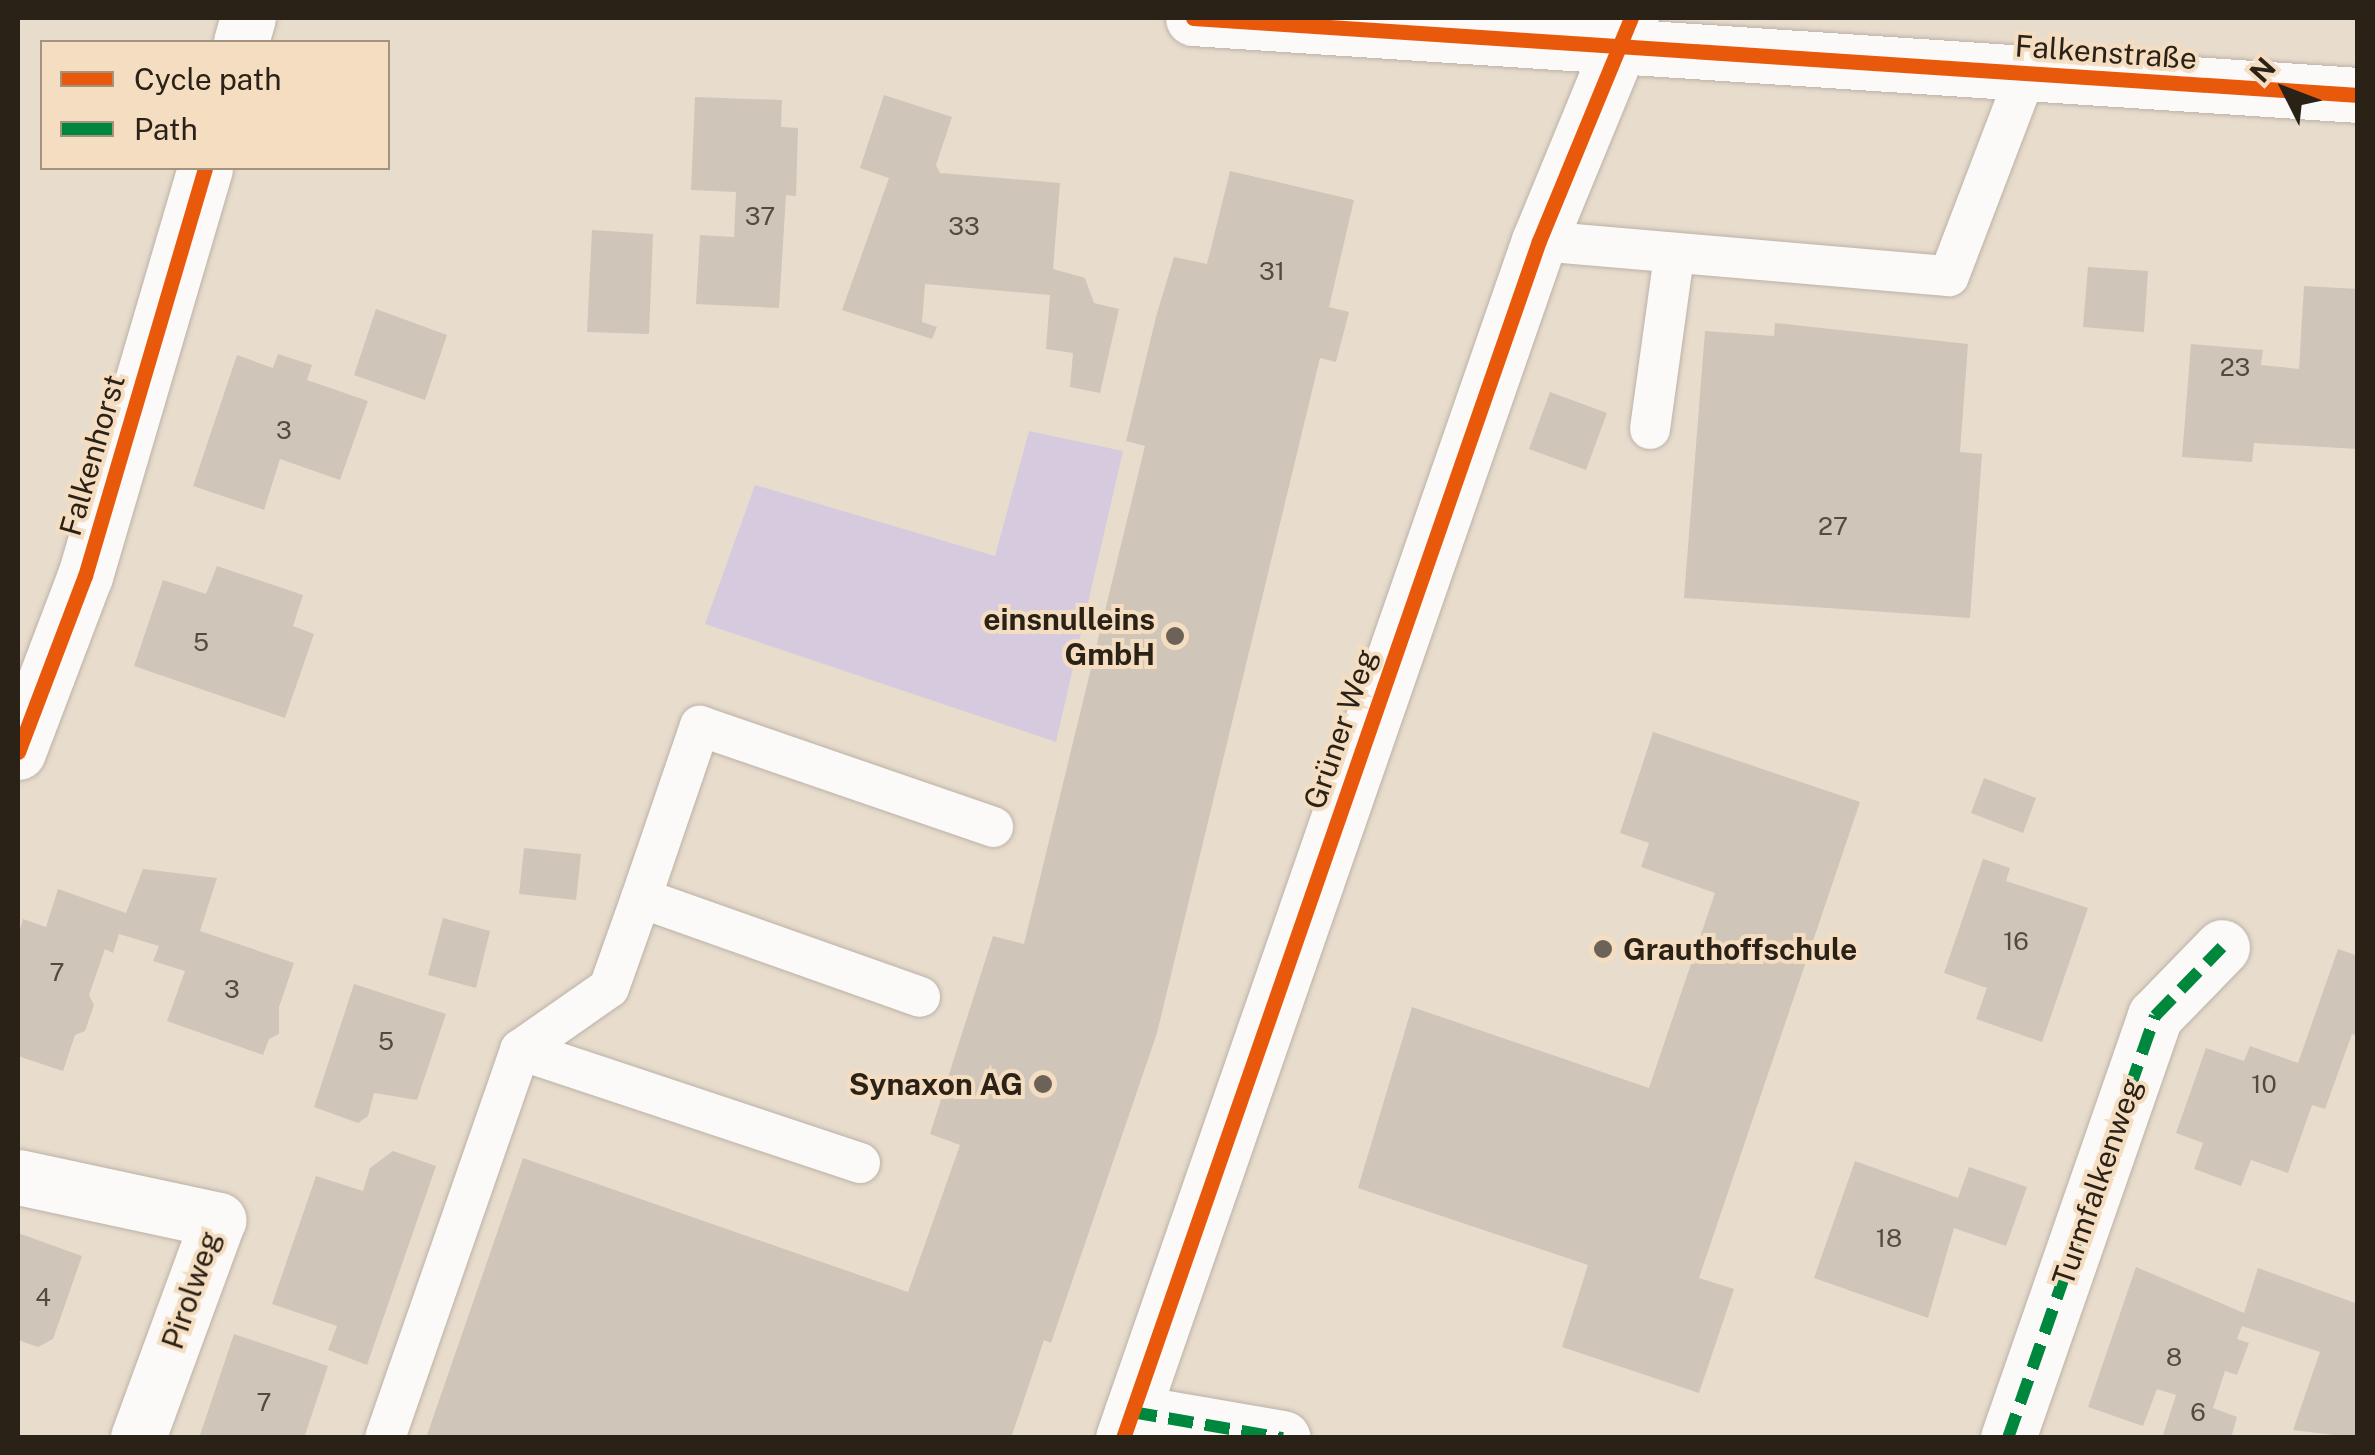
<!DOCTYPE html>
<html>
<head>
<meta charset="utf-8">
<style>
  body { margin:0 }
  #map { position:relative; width:2375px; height:1455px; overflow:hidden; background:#e8dccd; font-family:"Public Sans",sans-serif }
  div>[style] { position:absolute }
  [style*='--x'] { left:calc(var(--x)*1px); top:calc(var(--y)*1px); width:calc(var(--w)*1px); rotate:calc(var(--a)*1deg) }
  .green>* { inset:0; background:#d6cbde }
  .building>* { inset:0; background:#cfc5b9 }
  .roads { filter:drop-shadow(0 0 2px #bbb2a6) drop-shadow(0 0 2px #bbb2a6) }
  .service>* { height:40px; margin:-20px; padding:0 20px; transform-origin:20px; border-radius:20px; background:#fcfaf8 }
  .minor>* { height:55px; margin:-27.5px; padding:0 27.5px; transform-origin:27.5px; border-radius:27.5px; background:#fcfaf8 }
  .quiet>* { height:12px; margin-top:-6px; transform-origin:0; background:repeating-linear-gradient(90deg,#00873e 0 25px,transparent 0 37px) }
  .cycleway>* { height:15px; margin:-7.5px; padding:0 7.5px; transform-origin:7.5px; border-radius:7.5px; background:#e8590c }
  .dots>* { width:28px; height:28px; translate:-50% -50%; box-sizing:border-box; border:5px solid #f4ddc1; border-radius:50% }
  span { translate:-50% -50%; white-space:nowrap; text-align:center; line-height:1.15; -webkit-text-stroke:8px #f4ddc1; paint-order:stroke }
  .number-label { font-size:25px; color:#544b40 }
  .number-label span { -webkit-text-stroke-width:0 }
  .street-label { font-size:30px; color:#2a2117 }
  .poi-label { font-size:30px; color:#2a2117; font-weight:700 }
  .right { translate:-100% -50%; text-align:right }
  .left { translate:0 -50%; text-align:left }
  .frame { position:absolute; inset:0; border:20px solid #2a2117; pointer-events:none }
  .legend { position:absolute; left:40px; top:40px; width:350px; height:130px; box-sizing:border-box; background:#f4ddc1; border:2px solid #a3927d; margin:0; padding:12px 18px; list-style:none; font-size:30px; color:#2a2117 }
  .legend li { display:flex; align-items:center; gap:20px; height:50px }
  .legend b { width:50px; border:2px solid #a3927d }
  .north { position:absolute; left:2235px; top:40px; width:100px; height:100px; -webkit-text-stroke:8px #f4ddc1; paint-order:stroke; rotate:312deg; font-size:28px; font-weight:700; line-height:40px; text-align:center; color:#2a2117 }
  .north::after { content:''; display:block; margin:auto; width:35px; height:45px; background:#2a2117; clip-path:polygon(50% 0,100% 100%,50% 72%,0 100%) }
</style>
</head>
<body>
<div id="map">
  <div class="green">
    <div style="clip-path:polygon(1029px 431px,1123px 451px,1056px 742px,705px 624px,755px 485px,995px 556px)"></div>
  </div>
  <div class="building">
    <div style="clip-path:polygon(884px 95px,952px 117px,936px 165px,940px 173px,1060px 183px,1053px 269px,1085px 278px,1094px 303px,1119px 309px,1100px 393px,1070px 387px,1073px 353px,1046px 349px,1050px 295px,925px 284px,922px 322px,937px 327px,932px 339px,842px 310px,889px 178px,860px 168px)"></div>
    <div style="clip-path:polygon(695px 97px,782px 100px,781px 127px,798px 128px,796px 196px,786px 195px,779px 308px,696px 304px,700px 235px,734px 237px,736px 192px,691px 190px)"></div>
    <div style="clip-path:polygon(1230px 171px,1354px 200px,1329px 307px,1349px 312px,1336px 362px,1320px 358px,1157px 1033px,1051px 1343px,1044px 1340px,1011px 1438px,426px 1438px,523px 1158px,908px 1292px,960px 1145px,930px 1134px,993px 936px,1024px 944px,1145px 446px,1126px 441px,1156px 317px,1174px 257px,1207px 264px)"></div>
    <div style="clip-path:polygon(592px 230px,653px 234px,649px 334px,587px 332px)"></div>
    <div style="clip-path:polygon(2088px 267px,2148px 271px,2144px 332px,2083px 327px)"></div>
    <div style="clip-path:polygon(2304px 286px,2358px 289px,2358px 449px,2254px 443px,2252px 462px,2182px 457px,2191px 344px,2263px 350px,2261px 365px,2299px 369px)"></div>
    <div style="clip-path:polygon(376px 309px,447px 335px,425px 400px,354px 375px)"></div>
    <div style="clip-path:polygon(1775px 323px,1968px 344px,1960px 452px,1982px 454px,1970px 618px,1684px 598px,1705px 331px,1774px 336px)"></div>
    <div style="clip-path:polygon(278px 354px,312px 365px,307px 380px,368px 401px,340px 480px,280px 459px,264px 510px,193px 486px,237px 355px,273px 368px)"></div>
    <div style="clip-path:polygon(1550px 392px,1607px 413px,1586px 470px,1529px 449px)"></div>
    <div style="clip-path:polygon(217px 566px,303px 595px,293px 626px,314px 634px,285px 718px,134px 666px,163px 580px,206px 594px)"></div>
    <div style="clip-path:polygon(1653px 732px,1860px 802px,1699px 1278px,1734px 1289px,1699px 1393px,1562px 1347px,1588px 1265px,1358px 1188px,1412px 1007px,1649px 1088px,1715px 893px,1641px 867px,1649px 843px,1620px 833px)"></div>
    <div style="clip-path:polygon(1984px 778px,2036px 798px,2023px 833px,1971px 813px)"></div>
    <div style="clip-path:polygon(524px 848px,581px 854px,576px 900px,519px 894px)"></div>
    <div style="clip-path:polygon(1983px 859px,2010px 868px,2006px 881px,2088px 908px,2042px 1042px,1976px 1019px,1987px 988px,1944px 973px)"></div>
    <div style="clip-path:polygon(143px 869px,217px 878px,200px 931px,294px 963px,279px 1007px,279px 1034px,269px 1039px,263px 1055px,167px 1021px,185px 971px,153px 961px,159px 946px,119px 934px,113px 953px,105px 949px,89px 995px,94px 1005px,85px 1031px,75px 1035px,63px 1071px,18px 1056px,18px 937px,23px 919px,46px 927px,58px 889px,126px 913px)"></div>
    <div style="clip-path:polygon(443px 918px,490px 931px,476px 988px,428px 975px)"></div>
    <div style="clip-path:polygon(2338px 949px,2358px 956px,2358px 1036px,2352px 1034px,2325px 1109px,2312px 1105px,2288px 1173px,2251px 1160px,2241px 1186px,2194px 1169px,2203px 1143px,2176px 1133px,2206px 1048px,2244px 1061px,2250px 1046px,2298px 1063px)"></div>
    <div style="clip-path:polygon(354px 984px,446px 1014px,417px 1100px,374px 1093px,368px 1116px,358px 1123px,314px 1107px)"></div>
    <div style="clip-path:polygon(393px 1151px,436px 1166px,367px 1365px,328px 1350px,337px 1326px,272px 1304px,316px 1176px,363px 1191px,370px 1168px)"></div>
    <div style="clip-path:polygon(1855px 1161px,1958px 1198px,1969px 1167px,2027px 1187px,2006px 1246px,1954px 1228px,1928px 1318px,1814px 1278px)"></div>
    <div style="clip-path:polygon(18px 1233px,82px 1256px,53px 1339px,38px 1347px,18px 1340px)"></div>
    <div style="clip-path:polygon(2136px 1267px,2244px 1313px,2258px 1268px,2358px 1304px,2358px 1438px,2293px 1430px,2320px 1352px,2242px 1326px,2237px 1339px,2249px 1343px,2237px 1375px,2225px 1371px,2213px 1408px,2237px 1417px,2231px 1438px,2162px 1438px,2176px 1395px,2157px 1389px,2143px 1426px,2088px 1407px)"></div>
    <div style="clip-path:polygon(234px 1334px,328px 1366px,304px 1438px,199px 1438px)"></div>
  </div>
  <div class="roads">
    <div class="service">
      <div style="--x:1539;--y:241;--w:411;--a:4.9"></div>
      <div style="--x:1949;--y:276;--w:216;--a:-69.1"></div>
      <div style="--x:1650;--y:429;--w:175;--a:-82.1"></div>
      <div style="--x:641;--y:898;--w:182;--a:-71.1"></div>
      <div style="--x:700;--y:726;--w:310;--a:19"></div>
      <div style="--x:860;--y:1163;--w:358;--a:-161.6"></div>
      <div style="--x:520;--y:1050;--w:108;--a:-34.9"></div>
      <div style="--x:609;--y:988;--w:96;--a:-70.4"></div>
      <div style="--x:641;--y:898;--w:296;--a:19.5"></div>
      <div style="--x:385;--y:1438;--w:411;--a:-70.8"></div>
    </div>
    <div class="minor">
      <div style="--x:1193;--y:18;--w:1168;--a:3.78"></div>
      <div style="--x:241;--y:42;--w:25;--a:-74"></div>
      <div style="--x:18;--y:752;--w:188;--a:-69.2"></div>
      <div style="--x:85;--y:576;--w:425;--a:-73.6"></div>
      <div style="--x:18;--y:1177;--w:205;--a:12.1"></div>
      <div style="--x:218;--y:1220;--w:232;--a:110.2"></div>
      <div style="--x:1132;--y:1412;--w:153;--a:9.8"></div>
      <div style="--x:1123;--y:1438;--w:1267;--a:-70.84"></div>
      <div style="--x:1539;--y:241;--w:241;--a:-67.6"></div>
      <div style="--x:2008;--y:1438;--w:447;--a:-70.8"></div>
      <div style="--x:2155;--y:1016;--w:96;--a:-45.8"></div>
    </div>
  </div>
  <div class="quiet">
    <div style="--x:1132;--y:1412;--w:153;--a:9.8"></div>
    <div style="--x:2008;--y:1438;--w:447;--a:-70.8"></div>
    <div style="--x:2155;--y:1016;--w:96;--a:-45.8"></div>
  </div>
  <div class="cycleway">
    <div style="--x:1193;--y:18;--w:1168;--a:3.78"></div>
    <div style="--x:18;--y:752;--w:188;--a:-69.2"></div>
    <div style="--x:85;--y:576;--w:425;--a:-73.6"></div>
    <div style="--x:1123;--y:1438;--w:1267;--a:-70.84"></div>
    <div style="--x:1539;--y:241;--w:241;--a:-67.6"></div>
  </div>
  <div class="dots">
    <div style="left:1175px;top:636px;background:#6c6257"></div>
    <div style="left:1603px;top:949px;background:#6c6257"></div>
    <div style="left:1043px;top:1084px;background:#6c6257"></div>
  </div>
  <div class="number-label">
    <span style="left:760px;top:216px">37</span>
    <span style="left:964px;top:226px">33</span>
    <span style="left:1272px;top:271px">31</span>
    <span style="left:2235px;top:367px">23</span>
    <span style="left:284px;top:430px">3</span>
    <span style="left:1833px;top:526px">27</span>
    <span style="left:201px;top:642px">5</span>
    <span style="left:2016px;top:941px">16</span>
    <span style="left:57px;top:972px">7</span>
    <span style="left:232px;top:989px">3</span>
    <span style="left:386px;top:1041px">5</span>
    <span style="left:2264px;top:1084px">10</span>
    <span style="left:1889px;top:1238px">18</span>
    <span style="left:43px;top:1297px">4</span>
    <span style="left:2174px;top:1357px">8</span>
    <span style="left:264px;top:1402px">7</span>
    <span style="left:2198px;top:1412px">6</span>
  </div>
  <div class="street-label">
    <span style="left:2106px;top:52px;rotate:4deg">Falkenstraße</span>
    <span style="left:92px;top:455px;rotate:-74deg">Falkenhorst</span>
    <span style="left:1340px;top:729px;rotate:-71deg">Grüner Weg</span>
    <span style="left:2097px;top:1182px;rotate:-71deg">Turmfalkenweg</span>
    <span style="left:191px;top:1290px;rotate:-71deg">Pirolweg</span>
  </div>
  <div class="poi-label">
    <span class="right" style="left:1155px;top:636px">einsnulleins<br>GmbH</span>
    <span class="left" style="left:1623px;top:949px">Grauthoffschule</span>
    <span class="right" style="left:1023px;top:1084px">Synaxon AG</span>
  </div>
  <div class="frame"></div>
  <ul class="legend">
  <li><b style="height:12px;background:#e8590c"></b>Cycle path</li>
  <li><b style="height:12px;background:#00873e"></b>Path</li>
  </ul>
  <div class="north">N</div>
</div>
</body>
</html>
